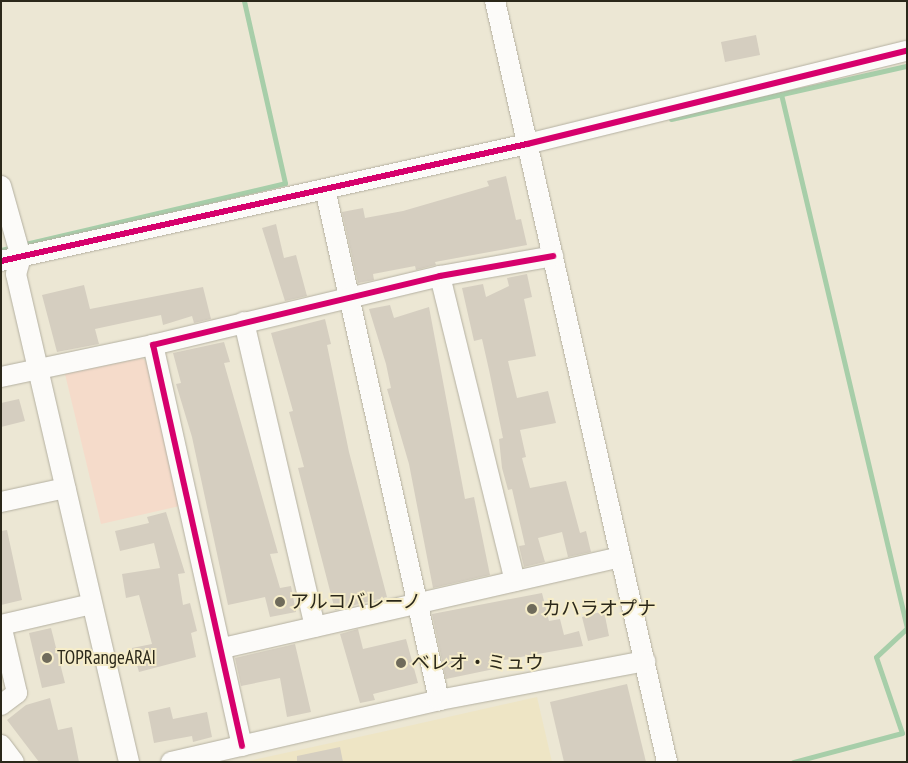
<!DOCTYPE html>
<html>
<head>
<meta charset="utf-8">
<style>
  body { margin:0 }
  #map { position:relative; width:908px; height:763px; overflow:hidden; background:#ece7d4; font-family:"PT Sans Narrow","Noto Sans JP",sans-serif }
  div>[style] { position:absolute }
  [style*='--x'] { left:calc(var(--x)*1px); top:calc(var(--y)*1px); width:calc(var(--w)*1px); rotate:calc(var(--a)*1deg) }
  .built>* { inset:0; background:#eee5c5 }
  .green>* { inset:0; background:#f5dbca }
  .stream>* { height:5px; margin:-2.5px; padding:0 2.5px; transform-origin:2.5px; border-radius:2.5px; background:#a7cea9 }
  .building>* { inset:0; background:#d5cec0 }
  .roads { filter:drop-shadow(0 0 1px #b4b0a1) drop-shadow(0 0 1px #b4b0a1) }
  .minor>* { height:20px; margin:-10px; padding:0 10px; transform-origin:10px; border-radius:10px; background:#fcfbf9 }
  .cycleway>* { height:6px; margin:-3px; padding:0 3px; transform-origin:3px; border-radius:3px; background:#d6006c }
  .dots>* { width:14px; height:14px; translate:-50% -50%; box-sizing:border-box; border:2px solid #f6edc9; border-radius:50% }
  span { translate:-50% -50%; white-space:nowrap; text-align:center; line-height:1.15; -webkit-text-stroke:4px #f6edc9; paint-order:stroke }
  .poi-label { font-size:19px; color:#2b281a }
  .left { translate:0 -50%; text-align:left }
  .frame { position:absolute; inset:0; border:2px solid #2b281a; pointer-events:none }
</style>
</head>
<body>
<div id="map">
  <div class="built">
    <div style="clip-path:polygon(537px 697px,552px 762px,244px 762px,386px 731px)"></div>
  </div>
  <div class="green">
    <div style="clip-path:polygon(142px 358px,152px 366px,184px 505px,101px 524px,65px 374px)"></div>
  </div>
  <div class="stream">
    <div style="--x:781;--y:94;--w:549;--a:76.72"></div>
    <div style="--x:907;--y:628;--w:42;--a:136.9"></div>
    <div style="--x:876;--y:657;--w:80;--a:71.1"></div>
    <div style="--x:902;--y:733;--w:113;--a:165.1"></div>
    <div style="--x:671;--y:119;--w:242;--a:-12.7"></div>
    <div style="--x:21;--y:245;--w:271;--a:-13.2"></div>
    <div style="--x:285;--y:183;--w:187;--a:-102.7"></div>
    <div style="--x:1;--y:250;--w:12;--a:-14"></div>
  </div>
  <div class="building">
    <div style="clip-path:polygon(756px 35px,760px 55px,725px 62px,721px 42px)"></div>
    <div style="clip-path:polygon(506px 176px,516px 220px,521px 219px,527px 245px,435px 262px,436px 265px,416px 270px,415px 266px,373px 274px,374px 280px,358px 283px,342px 212px,363px 208px,365px 218px,403px 211px,489px 186px,487px 181px)"></div>
    <div style="clip-path:polygon(276px 224px,284px 258px,296px 255px,307px 296px,285px 301px,262px 228px)"></div>
    <div style="clip-path:polygon(527px 274px,532px 297px,524px 299px,536px 356px,508px 361px,517px 398px,548px 391px,556px 423px,520px 430px,526px 457px,522px 458px,530px 488px,566px 481px,580px 533px,586px 531px,591px 552px,568px 557px,562px 532px,538px 538px,545px 562px,524px 567px,519px 546px,525px 545px,512px 489px,508px 490px,502px 468px,499px 439px,503px 438px,489px 370px,482px 339px,474px 341px,462px 288px,483px 284px,486px 297px,509px 286px,507px 278px)"></div>
    <div style="clip-path:polygon(84px 285px,90px 309px,203px 287px,211px 319px,194px 323px,192px 316px,163px 325px,161px 315px,137px 320px,95px 329px,99px 344px,57px 352px,42px 295px)"></div>
    <div style="clip-path:polygon(390px 305px,394px 318px,429px 307px,465px 499px,474px 497px,490px 575px,433px 588px,409px 464px,387px 389px,391px 388px,386px 364px,369px 309px)"></div>
    <div style="clip-path:polygon(325px 319px,331px 344px,327px 345px,349px 452px,387px 597px,335px 610px,298px 468px,304px 467px,289px 412px,293px 411px,271px 333px)"></div>
    <div style="clip-path:polygon(224px 342px,230px 362px,224px 363px,278px 553px,270px 554px,280px 588px,291px 586px,296px 612px,270px 617px,265px 597px,228px 605px,192px 437px,176px 384px,181px 383px,173px 353px)"></div>
    <div style="clip-path:polygon(19px 399px,25px 421px,1px 427px,1px 403px)"></div>
    <div style="clip-path:polygon(166px 512px,185px 573px,178px 574px,183px 605px,190px 603px,197px 631px,191px 633px,196px 657px,139px 672px,132px 648px,152px 644px,139px 595px,126px 598px,122px 574px,160px 568px,154px 543px,120px 551px,115px 531px,149px 523px,147px 517px)"></div>
    <div style="clip-path:polygon(7px 530px,22px 600px,1px 605px,1px 531px)"></div>
    <div style="clip-path:polygon(542px 593px,549px 621px,560px 619px,564px 635px,579px 631px,583px 646px,493px 662px,494px 669px,446px 679px,432px 614px)"></div>
    <div style="clip-path:polygon(604px 611px,609px 636px,588px 641px,582px 617px)"></div>
    <div style="clip-path:polygon(51px 628px,65px 683px,42px 688px,29px 633px)"></div>
    <div style="clip-path:polygon(358px 629px,363px 649px,406px 639px,418px 683px,373px 694px,375px 700px,360px 703px,340px 634px)"></div>
    <div style="clip-path:polygon(295px 644px,311px 712px,287px 717px,280px 678px,241px 686px,235px 658px)"></div>
    <div style="clip-path:polygon(627px 684px,646px 762px,564px 762px,550px 702px)"></div>
    <div style="clip-path:polygon(50px 698px,58px 730px,72px 727px,79px 762px,39px 762px,7px 720px,26px 705px)"></div>
    <div style="clip-path:polygon(170px 707px,173px 719px,207px 712px,212px 737px,193px 742px,192px 736px,154px 743px,148px 712px)"></div>
    <div style="clip-path:polygon(340px 747px,343px 762px,297px 762px,297px 756px)"></div>
  </div>
  <div class="roads">
    <div class="minor">
      <div style="--x:495;--y:1;--w:780;--a:77.26"></div>
      <div style="--x:1;--y:186;--w:74;--a:74.3"></div>
      <div style="--x:21;--y:257;--w:18;--a:106"></div>
      <div style="--x:16;--y:274;--w:501;--a:76.96"></div>
      <div style="--x:325;--y:189;--w:524;--a:77.42"></div>
      <div style="--x:1;--y:261;--w:539;--a:-12.54"></div>
      <div style="--x:527;--y:144;--w:391;--a:-13.8"></div>
      <div style="--x:440;--y:276;--w:314;--a:76.2"></div>
      <div style="--x:244;--y:322;--w:313;--a:76.9"></div>
      <div style="--x:1;--y:377;--w:155;--a:-11.9"></div>
      <div style="--x:1;--y:502;--w:66;--a:-12.2"></div>
      <div style="--x:223;--y:648;--w:408;--a:-12.9"></div>
      <div style="--x:1;--y:705;--w:20;--a:-37"></div>
      <div style="--x:17;--y:693;--w:70;--a:-103.2"></div>
      <div style="--x:1;--y:625;--w:93;--a:-13"></div>
      <div style="--x:1;--y:745;--w:21;--a:53"></div>
      <div style="--x:242;--y:746;--w:411;--a:-102.5"></div>
      <div style="--x:153;--y:345;--w:295;--a:-13.5"></div>
      <div style="--x:440;--y:276;--w:115;--a:-10"></div>
      <div style="--x:171;--y:762;--w:275;--a:-13"></div>
      <div style="--x:439;--y:700;--w:210;--a:-10.7"></div>
    </div>
  </div>
  <div class="cycleway">
    <div style="--x:1;--y:261;--w:539;--a:-12.54"></div>
    <div style="--x:527;--y:144;--w:391;--a:-13.8"></div>
    <div style="--x:242;--y:746;--w:411;--a:-102.5"></div>
    <div style="--x:153;--y:345;--w:295;--a:-13.5"></div>
    <div style="--x:440;--y:276;--w:115;--a:-10"></div>
  </div>
  <div class="dots">
    <div style="left:280px;top:602px;background:#6f6b5b"></div>
    <div style="left:532px;top:609px;background:#6f6b5b"></div>
    <div style="left:47px;top:658px;background:#6f6b5b"></div>
    <div style="left:401px;top:663px;background:#6f6b5b"></div>
  </div>
  <div class="poi-label">
    <span class="left" style="left:290px;top:602px">アルコバレーノ</span>
    <span class="left" style="left:542px;top:609px">カハラオプナ</span>
    <span class="left" style="left:57px;top:658px">TOPRangeARAI</span>
    <span class="left" style="left:411px;top:663px">ベレオ・ミュウ</span>
  </div>
  <div class="frame"></div>
</div>
</body>
</html>
